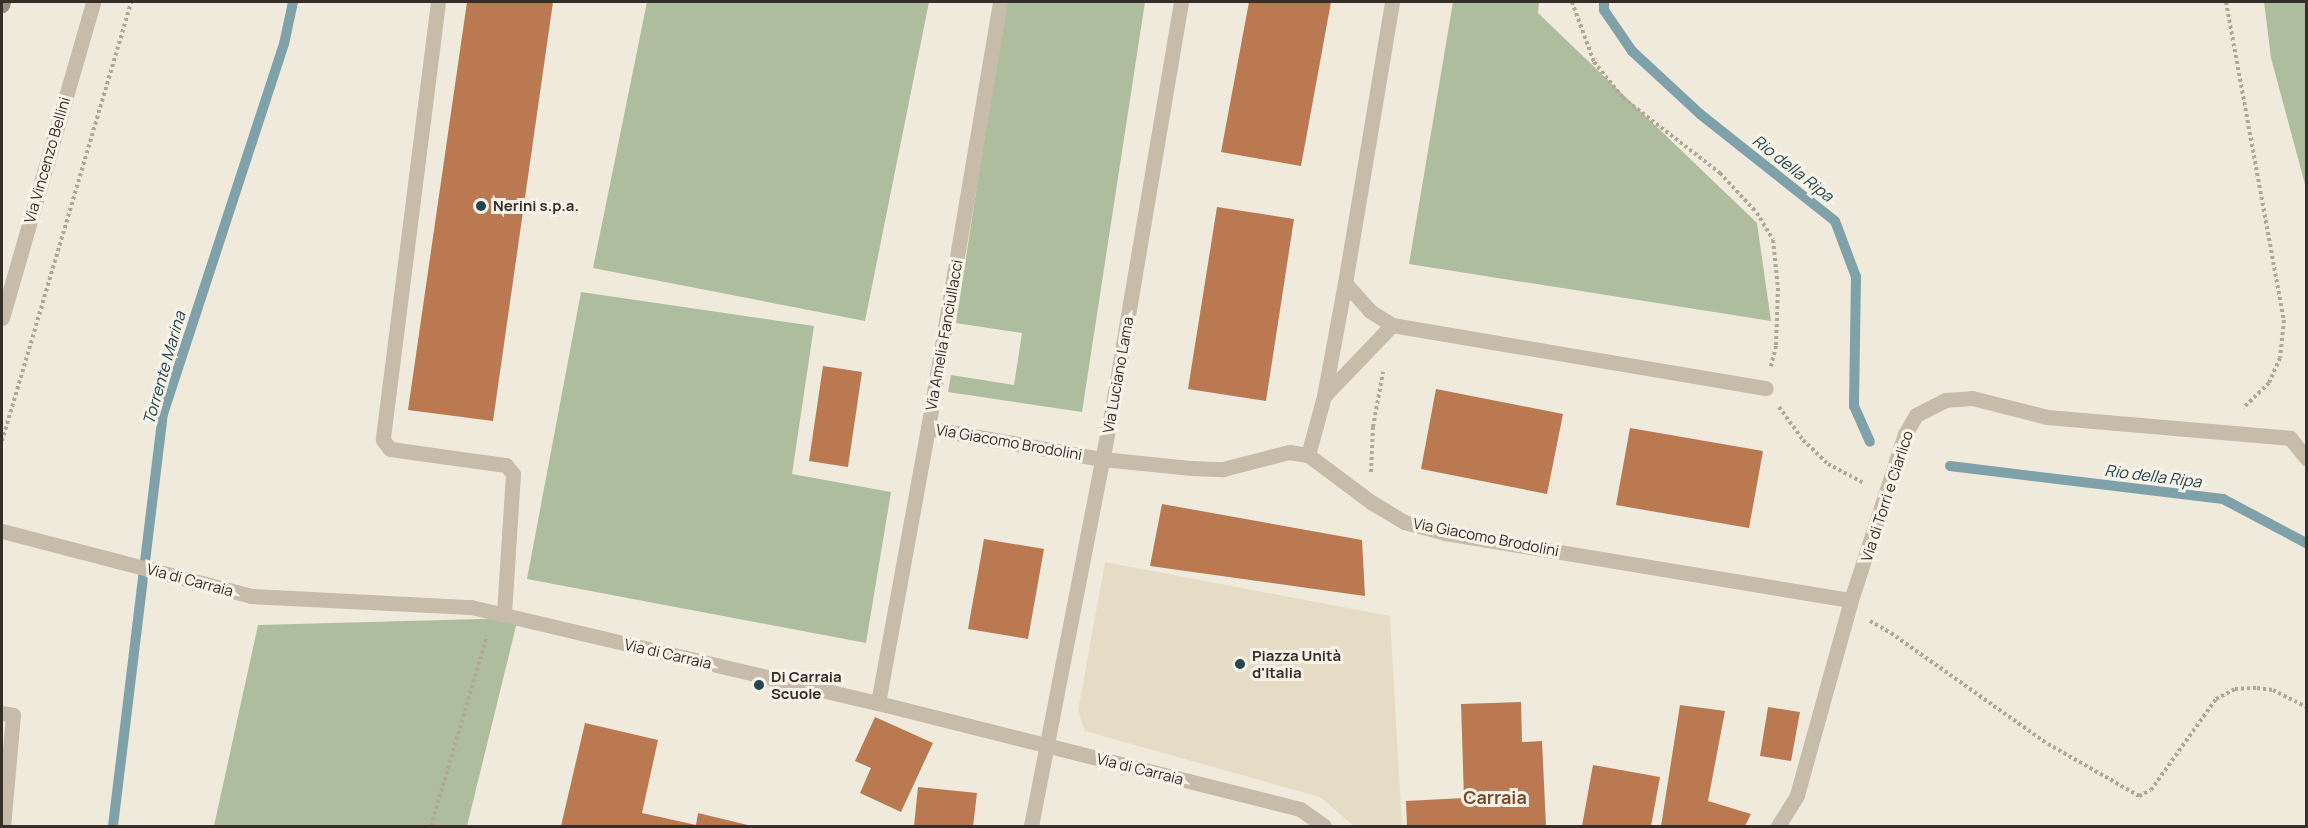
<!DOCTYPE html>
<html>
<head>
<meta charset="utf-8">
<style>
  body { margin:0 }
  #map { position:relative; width:2308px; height:828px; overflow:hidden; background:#f0eadd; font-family:Manrope,sans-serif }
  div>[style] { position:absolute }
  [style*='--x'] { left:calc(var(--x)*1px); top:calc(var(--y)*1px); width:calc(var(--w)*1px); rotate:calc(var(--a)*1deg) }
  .green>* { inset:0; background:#afbd9f }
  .plaza>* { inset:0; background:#e6dcc6 }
  .stream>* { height:10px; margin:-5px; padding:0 5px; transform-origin:5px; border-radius:5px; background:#7fa2aa }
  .building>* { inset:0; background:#ba7951 }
  .path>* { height:4px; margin-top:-2px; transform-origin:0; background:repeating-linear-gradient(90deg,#b2a695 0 3px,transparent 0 6px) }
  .lane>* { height:15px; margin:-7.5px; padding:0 7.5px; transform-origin:7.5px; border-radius:7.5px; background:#c7bbaa }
  .street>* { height:15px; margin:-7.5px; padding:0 7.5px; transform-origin:7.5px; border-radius:7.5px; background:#c7bbaa }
  .secondary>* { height:15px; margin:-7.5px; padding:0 7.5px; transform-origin:7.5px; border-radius:7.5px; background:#9a8b7c }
  .dots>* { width:16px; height:16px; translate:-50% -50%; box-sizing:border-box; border:3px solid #f8f3e9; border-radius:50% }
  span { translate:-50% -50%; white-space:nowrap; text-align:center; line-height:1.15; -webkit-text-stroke:6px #f8f3e9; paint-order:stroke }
  .street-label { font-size:15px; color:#352e29 }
  .poi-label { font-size:15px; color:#352e29; font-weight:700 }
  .left { translate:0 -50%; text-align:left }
  .water-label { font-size:16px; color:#234852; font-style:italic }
  .quarter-label { font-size:18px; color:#7c492a; font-weight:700 }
  .frame { position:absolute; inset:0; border:3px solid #352e29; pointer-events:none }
</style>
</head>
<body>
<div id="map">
  <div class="green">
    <div style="clip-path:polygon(647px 2px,929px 2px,865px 321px,593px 268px)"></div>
    <div style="clip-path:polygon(1005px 2px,1145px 2px,1082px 412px,948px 392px,951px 375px,1014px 385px,1022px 333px,956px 323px)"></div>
    <div style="clip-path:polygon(1453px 2px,1539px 2px,1538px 13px,1757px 223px,1771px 321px,1409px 264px)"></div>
    <div style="clip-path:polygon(2264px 2px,2306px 2px,2306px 188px,2271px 58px)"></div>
    <div style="clip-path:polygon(581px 292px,814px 326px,792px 474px,891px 492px,866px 643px,527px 579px)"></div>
    <div style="clip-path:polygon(518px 618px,467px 826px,214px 826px,258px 625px)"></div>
  </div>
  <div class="plaza">
    <div style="clip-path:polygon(1105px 562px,1390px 616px,1402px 826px,1354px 826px,1320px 797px,1085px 731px,1078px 711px)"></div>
  </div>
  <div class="stream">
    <div style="--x:1604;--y:2;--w:8;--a:90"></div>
    <div style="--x:1604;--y:10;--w:50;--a:55.7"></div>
    <div style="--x:1632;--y:51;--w:93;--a:42.8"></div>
    <div style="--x:1700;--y:114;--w:172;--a:38.4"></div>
    <div style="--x:1835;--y:221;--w:60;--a:69.4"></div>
    <div style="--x:1856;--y:277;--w:129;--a:90.9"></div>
    <div style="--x:1854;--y:406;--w:39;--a:66"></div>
    <div style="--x:1950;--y:466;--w:275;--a:6.9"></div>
    <div style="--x:2223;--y:499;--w:94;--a:27.9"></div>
    <div style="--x:113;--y:826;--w:415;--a:-83.1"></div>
    <div style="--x:163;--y:414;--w:389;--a:-71.9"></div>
    <div style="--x:284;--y:44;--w:43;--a:-77.9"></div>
  </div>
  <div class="building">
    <div style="clip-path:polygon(467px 2px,553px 2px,493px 421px,408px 410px)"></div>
    <div style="clip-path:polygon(1249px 2px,1331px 2px,1301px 166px,1221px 152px)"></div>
    <div style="clip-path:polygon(1217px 207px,1294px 219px,1266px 401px,1188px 389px)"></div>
    <div style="clip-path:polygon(823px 366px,862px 372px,848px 467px,809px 461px)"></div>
    <div style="clip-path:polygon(1436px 389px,1563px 414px,1547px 494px,1421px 469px)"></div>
    <div style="clip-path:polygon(1630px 428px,1763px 451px,1749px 528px,1616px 505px)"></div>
    <div style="clip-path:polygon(1162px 504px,1362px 540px,1365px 596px,1150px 566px)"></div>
    <div style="clip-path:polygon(984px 539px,1044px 549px,1028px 639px,968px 629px)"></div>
    <div style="clip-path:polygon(1521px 702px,1522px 742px,1542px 741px,1546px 826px,1407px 826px,1406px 801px,1464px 798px,1461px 704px)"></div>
    <div style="clip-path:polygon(1680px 705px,1725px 711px,1708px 801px,1751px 814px,1745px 826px,1661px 826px)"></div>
    <div style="clip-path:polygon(1768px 707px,1800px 712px,1791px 761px,1760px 756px)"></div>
    <div style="clip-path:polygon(875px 717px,933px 743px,901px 812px,860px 793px,871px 768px,855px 761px)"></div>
    <div style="clip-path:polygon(585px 723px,658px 740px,642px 813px,696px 825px,698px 813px,752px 826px,561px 826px)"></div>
    <div style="clip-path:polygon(1593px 765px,1660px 777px,1651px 826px,1582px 826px)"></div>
    <div style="clip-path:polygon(918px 787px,977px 793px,973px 826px,914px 826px)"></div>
  </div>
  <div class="path">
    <div style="--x:1572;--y:2;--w:64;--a:69.9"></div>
    <div style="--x:1594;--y:62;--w:46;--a:51.1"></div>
    <div style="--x:1623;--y:98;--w:123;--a:37.7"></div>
    <div style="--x:1720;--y:173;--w:54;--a:47.2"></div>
    <div style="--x:1757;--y:213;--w:31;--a:59"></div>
    <div style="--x:1773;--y:240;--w:48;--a:84.1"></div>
    <div style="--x:1778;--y:288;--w:58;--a:92"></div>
    <div style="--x:1776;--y:346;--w:21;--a:104"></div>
    <div style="--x:2226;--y:2;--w:323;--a:79.7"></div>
    <div style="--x:2284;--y:320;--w:38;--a:96"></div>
    <div style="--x:2280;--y:358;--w:27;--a:114"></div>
    <div style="--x:2269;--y:383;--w:36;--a:136"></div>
    <div style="--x:1779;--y:407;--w:41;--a:54"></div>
    <div style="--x:1803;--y:440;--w:35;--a:44"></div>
    <div style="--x:1828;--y:464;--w:40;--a:28"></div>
    <div style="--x:2;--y:441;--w:458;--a:-73.6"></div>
    <div style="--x:1371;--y:472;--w:45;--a:-87.5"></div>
    <div style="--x:1373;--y:427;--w:56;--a:-79.7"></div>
    <div style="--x:1870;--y:621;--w:24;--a:30"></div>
    <div style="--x:1891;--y:633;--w:192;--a:35.3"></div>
    <div style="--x:2048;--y:744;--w:105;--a:29.7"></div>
    <div style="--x:2139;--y:796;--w:13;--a:-27"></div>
    <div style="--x:2151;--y:790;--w:112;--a:-54.5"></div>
    <div style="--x:2216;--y:699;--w:21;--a:-28"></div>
    <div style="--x:2235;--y:689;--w:22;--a:-3"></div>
    <div style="--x:2257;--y:688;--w:16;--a:7"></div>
    <div style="--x:2273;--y:690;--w:37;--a:27"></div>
    <div style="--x:431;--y:826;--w:198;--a:-73.6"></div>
  </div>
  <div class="lane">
    <div style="--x:438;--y:2;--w:441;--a:97.2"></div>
    <div style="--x:383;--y:440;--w:11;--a:52"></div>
    <div style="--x:390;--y:449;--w:117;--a:7.9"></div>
    <div style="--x:506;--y:465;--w:11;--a:52"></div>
    <div style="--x:513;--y:474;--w:141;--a:93.7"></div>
  </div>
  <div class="street">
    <div style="--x:1345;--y:283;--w:38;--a:48"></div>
    <div style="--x:1370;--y:311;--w:26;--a:32"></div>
    <div style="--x:2;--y:318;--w:329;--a:-73.9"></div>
    <div style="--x:1324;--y:396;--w:98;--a:-46.2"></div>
    <div style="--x:1392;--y:325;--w:379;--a:9.6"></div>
    <div style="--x:928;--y:428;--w:177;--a:10.1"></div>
    <div style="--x:1102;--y:459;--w:88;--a:5.8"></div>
    <div style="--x:1190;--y:468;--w:33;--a:2"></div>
    <div style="--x:1223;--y:469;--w:68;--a:-14.4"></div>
    <div style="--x:1289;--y:452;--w:19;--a:9"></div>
    <div style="--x:1308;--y:455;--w:79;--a:36.7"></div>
    <div style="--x:1371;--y:502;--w:39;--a:31"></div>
    <div style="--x:1404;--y:522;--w:42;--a:15"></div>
    <div style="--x:1445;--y:533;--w:411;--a:9.4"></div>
    <div style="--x:1308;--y:455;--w:61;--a:-74.8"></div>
    <div style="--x:1324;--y:396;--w:115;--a:-79.5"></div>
    <div style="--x:1345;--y:283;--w:285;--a:-80.5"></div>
    <div style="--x:2;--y:531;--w:257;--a:14.6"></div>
    <div style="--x:251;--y:596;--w:220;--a:2.9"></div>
    <div style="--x:471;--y:607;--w:418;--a:13.3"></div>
    <div style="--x:878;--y:703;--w:435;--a:14.1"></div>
    <div style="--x:1300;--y:809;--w:29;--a:35"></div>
    <div style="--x:878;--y:703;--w:280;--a:-79.7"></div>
    <div style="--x:928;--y:428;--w:432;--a:-80.4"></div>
    <div style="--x:2;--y:713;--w:11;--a:10"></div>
    <div style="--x:13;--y:715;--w:111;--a:95.1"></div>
    <div style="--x:1031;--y:826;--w:436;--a:-79"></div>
    <div style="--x:1114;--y:398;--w:402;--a:-80.4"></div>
    <div style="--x:1778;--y:826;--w:36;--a:-58"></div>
    <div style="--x:1797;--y:795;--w:202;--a:-74.5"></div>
    <div style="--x:1851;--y:600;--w:175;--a:-72"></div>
    <div style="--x:1905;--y:434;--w:22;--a:-60"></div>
    <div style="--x:1916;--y:415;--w:33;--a:-27"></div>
    <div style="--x:1945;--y:400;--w:27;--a:-4"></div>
    <div style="--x:1972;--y:398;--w:77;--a:14.2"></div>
    <div style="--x:2047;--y:417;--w:244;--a:4.9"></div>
    <div style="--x:2290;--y:438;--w:26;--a:51"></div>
  </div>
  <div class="secondary">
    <div style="--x:2;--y:5;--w:3;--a:-72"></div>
  </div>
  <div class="dots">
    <div style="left:481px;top:206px;background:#234852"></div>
    <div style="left:1240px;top:664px;background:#234852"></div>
    <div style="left:759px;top:685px;background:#234852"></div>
  </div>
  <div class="street-label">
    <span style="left:47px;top:160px;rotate:-74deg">Via Vincenzo Bellini</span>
    <span style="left:944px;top:335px;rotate:-80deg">Via Amelia Fanciullacci</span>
    <span style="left:1118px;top:375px;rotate:-80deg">Via Luciano Lama</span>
    <span style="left:1009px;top:442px;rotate:10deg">Via Giacomo Brodolini</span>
    <span style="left:1887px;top:496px;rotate:-72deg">Via di Torri e Ciarlico</span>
    <span style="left:1486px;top:537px;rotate:11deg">Via Giacomo Brodolini</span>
    <span style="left:190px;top:580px;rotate:15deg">Via di Carraia</span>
    <span style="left:668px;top:654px;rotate:13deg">Via di Carraia</span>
    <span style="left:1140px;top:769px;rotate:14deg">Via di Carraia</span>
  </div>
  <div class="poi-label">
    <span class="left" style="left:493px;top:206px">Nerini s.p.a.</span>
    <span class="left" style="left:1252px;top:664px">Piazza Unità<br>d'Italia</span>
    <span class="left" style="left:771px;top:685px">Di Carraia<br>Scuole</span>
  </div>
  <div class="water-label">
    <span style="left:1793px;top:168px;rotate:38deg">Rio della Ripa</span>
    <span style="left:164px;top:368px;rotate:-74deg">Torrente Marina</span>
    <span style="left:2153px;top:476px;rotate:7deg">Rio della Ripa</span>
  </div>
  <div class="quarter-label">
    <span style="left:1495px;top:797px">Carraia</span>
  </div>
  <div class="frame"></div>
</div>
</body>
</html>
